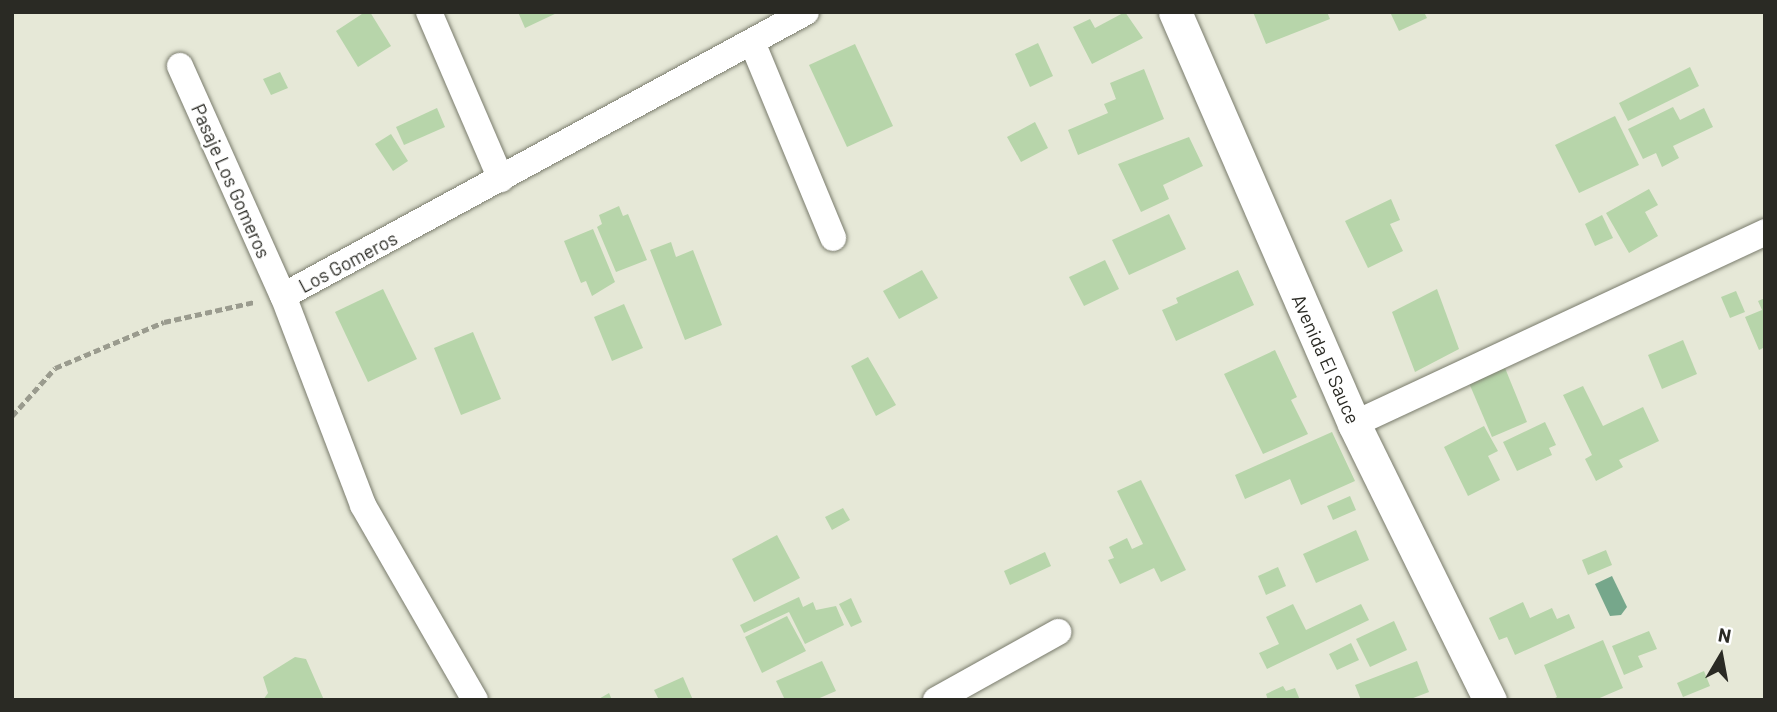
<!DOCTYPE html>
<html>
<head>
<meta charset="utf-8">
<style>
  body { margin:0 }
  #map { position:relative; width:1777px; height:712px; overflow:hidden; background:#e6e8d7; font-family:Barlow,sans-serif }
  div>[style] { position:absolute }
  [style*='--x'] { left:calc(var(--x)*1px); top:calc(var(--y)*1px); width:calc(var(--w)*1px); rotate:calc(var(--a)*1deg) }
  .water>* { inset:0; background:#76a78b }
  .building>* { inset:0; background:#b7d5aa }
  .path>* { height:4.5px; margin-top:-2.25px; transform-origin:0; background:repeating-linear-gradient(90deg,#9a9b8e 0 7px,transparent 0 10.5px) }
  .roads { filter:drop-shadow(0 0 2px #797b6c) drop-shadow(0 0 2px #797b6c) }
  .minor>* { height:26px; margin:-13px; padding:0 13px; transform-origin:13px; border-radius:13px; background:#fff }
  .tertiary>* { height:33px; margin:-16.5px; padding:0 16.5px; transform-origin:16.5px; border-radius:16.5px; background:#fff }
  span { translate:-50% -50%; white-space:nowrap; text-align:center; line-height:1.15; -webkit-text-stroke:5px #fff; paint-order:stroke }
  .street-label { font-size:19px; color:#2a2a24 }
  .frame { position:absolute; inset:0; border:14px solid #2a2a24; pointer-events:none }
  .north { position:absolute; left:1686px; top:621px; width:70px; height:70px; -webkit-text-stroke:5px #fff; paint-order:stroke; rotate:10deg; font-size:19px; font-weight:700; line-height:28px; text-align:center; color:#2a2a24 }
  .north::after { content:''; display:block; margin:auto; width:24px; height:32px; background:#2a2a24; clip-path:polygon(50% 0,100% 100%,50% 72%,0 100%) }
</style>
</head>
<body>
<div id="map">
  <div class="water">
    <div style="clip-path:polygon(1612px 576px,1627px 607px,1621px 615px,1610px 616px,1595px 584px)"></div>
  </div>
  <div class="building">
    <div style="clip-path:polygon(365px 12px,370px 12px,391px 46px,358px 67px,336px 31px)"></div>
    <div style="clip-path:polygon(518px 12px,559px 12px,525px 28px)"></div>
    <div style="clip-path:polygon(1125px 12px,1143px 38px,1092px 64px,1073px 27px,1090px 19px,1095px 28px)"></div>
    <div style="clip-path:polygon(1253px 12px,1327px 12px,1330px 19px,1266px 44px)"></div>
    <div style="clip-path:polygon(1390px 12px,1424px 12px,1427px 18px,1399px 31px)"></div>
    <div style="clip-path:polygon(1038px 43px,1053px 76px,1030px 87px,1015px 54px)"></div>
    <div style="clip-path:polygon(855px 44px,893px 126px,847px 147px,809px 65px)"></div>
    <div style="clip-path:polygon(1690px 67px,1699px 86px,1628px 121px,1619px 103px)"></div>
    <div style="clip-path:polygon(1144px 69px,1164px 119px,1078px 155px,1068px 130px,1108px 113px,1104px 104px,1116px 99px,1110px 83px)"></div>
    <div style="clip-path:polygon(280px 72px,288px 88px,271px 95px,263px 79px)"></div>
    <div style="clip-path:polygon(1673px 107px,1680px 120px,1704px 108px,1713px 127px,1673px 146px,1679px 158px,1662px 167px,1656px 153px,1643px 159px,1628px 129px)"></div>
    <div style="clip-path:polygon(437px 108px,445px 127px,404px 145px,396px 127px)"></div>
    <div style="clip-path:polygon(1615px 116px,1639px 165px,1579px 193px,1555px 145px)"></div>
    <div style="clip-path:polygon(1035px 122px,1048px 148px,1021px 162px,1007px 137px)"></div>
    <div style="clip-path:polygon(391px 134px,408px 161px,393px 171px,375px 144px)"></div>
    <div style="clip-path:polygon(1189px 137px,1203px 166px,1163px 185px,1169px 199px,1141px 212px,1118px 164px)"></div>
    <div style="clip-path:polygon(1649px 189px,1658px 205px,1645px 212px,1658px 236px,1629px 253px,1606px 213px)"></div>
    <div style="clip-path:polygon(1391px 199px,1400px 220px,1390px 224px,1403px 251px,1368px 268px,1345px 221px)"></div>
    <div style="clip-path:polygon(619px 206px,623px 216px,628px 214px,647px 260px,616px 272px,597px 227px,602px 224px,599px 215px)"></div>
    <div style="clip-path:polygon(1169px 214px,1186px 249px,1129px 275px,1112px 240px)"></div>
    <div style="clip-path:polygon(1602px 215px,1613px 238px,1595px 246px,1585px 224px)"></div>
    <div style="clip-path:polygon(593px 229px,615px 282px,592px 296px,586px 281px,581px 283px,564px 241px)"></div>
    <div style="clip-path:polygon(671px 242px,676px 257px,693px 250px,722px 325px,685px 340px,650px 250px)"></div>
    <div style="clip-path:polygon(1105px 260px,1119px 289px,1084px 306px,1069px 277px)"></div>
    <div style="clip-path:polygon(922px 270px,938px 298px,899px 319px,883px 291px)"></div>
    <div style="clip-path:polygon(1238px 270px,1254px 305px,1176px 341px,1162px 310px,1178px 303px,1176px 298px)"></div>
    <div style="clip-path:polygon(383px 289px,417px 359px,368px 382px,335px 312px)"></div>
    <div style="clip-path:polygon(1437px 289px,1459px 349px,1415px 372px,1392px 312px)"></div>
    <div style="clip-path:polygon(1736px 291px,1745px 312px,1730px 318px,1721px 297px)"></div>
    <div style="clip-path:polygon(1765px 298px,1765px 347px,1759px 350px,1745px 317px,1762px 310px,1758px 301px)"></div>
    <div style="clip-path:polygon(624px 304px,643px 348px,612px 361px,594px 317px)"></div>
    <div style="clip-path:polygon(473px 332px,501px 399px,461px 415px,434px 348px)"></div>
    <div style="clip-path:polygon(1683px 340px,1697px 374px,1662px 389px,1648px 355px)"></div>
    <div style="clip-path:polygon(1275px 350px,1297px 397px,1291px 400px,1308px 434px,1263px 454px,1224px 374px)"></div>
    <div style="clip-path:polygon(868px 357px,896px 405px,876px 416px,851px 366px)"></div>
    <div style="clip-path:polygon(1505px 368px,1527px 422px,1492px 437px,1469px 383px)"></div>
    <div style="clip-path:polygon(1583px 386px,1603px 426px,1643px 407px,1659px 441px,1619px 460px,1623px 467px,1596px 481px,1585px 459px,1592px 455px,1563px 395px)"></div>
    <div style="clip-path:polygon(1545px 422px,1556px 445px,1549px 448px,1552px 455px,1517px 471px,1503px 442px)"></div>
    <div style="clip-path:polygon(1484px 426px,1498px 451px,1488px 456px,1500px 480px,1468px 496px,1444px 447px)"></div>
    <div style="clip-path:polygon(1332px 432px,1355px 481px,1301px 505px,1290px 479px,1245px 499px,1235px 475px)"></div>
    <div style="clip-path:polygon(1141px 480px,1186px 570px,1161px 582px,1154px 568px,1120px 584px,1108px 560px,1114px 558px,1109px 547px,1127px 538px,1132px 549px,1143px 544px,1117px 491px)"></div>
    <div style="clip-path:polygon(1350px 496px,1356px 510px,1333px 520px,1327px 506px)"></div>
    <div style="clip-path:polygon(843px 508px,850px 520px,832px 530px,825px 517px)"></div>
    <div style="clip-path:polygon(1356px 530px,1369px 560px,1316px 583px,1303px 554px)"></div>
    <div style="clip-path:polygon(777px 535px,800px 578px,754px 602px,732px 559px)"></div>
    <div style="clip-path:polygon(1606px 550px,1612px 565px,1588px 575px,1582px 560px)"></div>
    <div style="clip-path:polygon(1045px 552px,1051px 566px,1010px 585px,1004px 571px)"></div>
    <div style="clip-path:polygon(1278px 567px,1286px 586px,1266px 595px,1258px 576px)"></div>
    <div style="clip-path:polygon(799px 597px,803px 607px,813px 602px,816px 610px,836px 606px,844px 625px,805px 644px,789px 612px,744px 633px,740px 625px)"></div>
    <div style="clip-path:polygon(851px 598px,862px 622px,851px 627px,839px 604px)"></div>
    <div style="clip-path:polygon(1523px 602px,1530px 618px,1552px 608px,1557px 619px,1569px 614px,1575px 628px,1515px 655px,1507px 637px,1499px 640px,1489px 618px)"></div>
    <div style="clip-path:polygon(1293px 604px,1306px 630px,1361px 604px,1369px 620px,1267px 669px,1259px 653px,1279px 644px,1266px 617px)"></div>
    <div style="clip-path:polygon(787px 616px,806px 651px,762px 673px,745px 637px)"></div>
    <div style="clip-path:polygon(1394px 621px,1407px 650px,1370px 667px,1356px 639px)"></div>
    <div style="clip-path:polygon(1649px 631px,1657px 649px,1638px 656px,1643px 667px,1624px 675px,1612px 646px)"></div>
    <div style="clip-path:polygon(1603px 640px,1623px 688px,1595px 700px,1551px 700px,1557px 697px,1544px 665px)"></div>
    <div style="clip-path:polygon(1351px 643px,1359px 660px,1337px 670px,1329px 654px)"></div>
    <div style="clip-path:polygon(295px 657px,306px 659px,324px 700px,263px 700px,268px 693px,263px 677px)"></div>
    <div style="clip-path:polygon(822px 661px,836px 691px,815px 700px,785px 700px,776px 681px)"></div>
    <div style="clip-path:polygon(1417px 661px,1429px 692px,1408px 700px,1361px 700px,1355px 685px)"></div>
    <div style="clip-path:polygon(1704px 671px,1710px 686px,1683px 697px,1677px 683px)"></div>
    <div style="clip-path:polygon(683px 677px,693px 700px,659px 700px,654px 690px)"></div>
    <div style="clip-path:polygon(1283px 686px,1286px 691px,1295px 688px,1300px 700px,1268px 700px,1266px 694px)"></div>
    <div style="clip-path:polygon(609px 693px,612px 700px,597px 700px)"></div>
  </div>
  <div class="path">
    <div style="--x:12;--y:416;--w:64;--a:-48.1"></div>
    <div style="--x:55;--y:368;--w:118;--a:-22.9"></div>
    <div style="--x:164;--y:322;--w:92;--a:-12.5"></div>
  </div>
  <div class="roads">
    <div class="minor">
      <div style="--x:429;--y:12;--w:182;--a:66.7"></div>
      <div style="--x:752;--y:42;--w:212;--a:67.5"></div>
      <div style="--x:180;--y:66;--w:252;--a:65.9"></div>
      <div style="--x:1354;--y:424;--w:454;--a:-25"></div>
      <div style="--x:475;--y:700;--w:225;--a:-119.9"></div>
      <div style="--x:363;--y:505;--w:224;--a:-110.9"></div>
      <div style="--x:283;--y:296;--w:595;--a:-28.5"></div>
      <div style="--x:936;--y:700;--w:140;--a:-29.1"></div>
    </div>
    <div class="tertiary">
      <div style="--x:1175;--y:12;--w:449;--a:66.5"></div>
      <div style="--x:1354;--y:424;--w:308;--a:63.8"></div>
    </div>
  </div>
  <div class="street-label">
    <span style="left:231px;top:181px;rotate:66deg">Pasaje Los Gomeros</span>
    <span style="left:348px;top:262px;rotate:-28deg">Los Gomeros</span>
    <span style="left:1326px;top:359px;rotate:66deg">Avenida El Sauce</span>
  </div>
  <div class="frame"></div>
  <div class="north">N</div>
</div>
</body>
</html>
